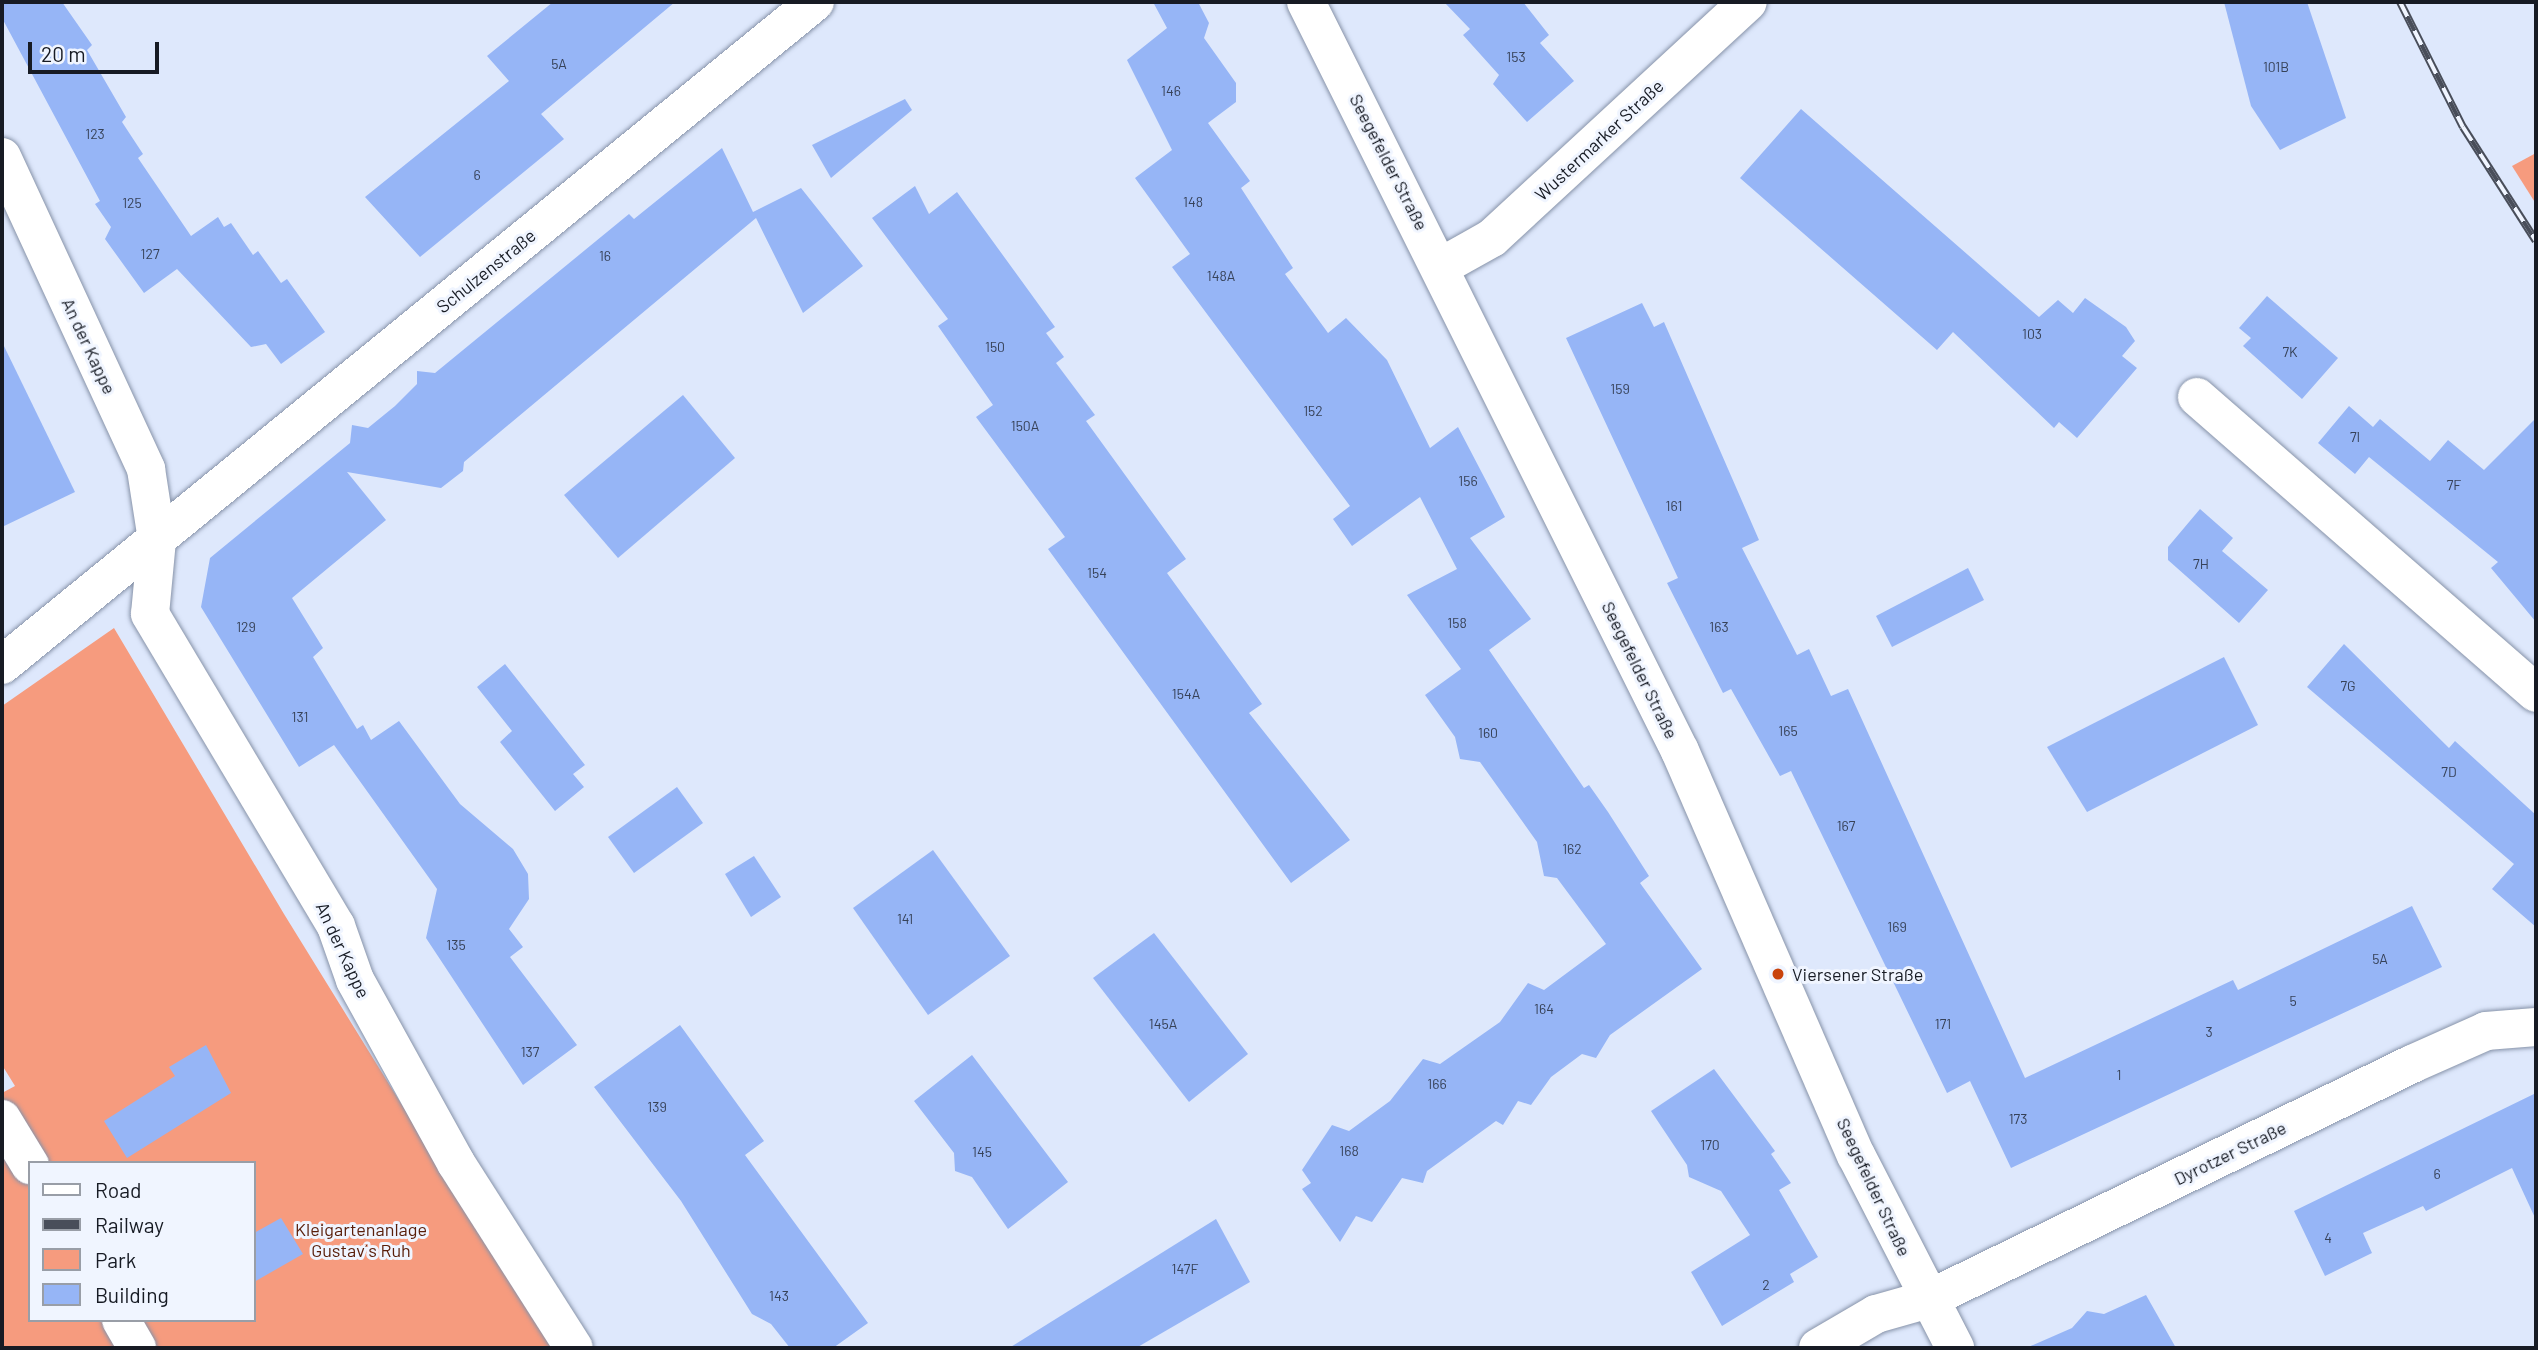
<!DOCTYPE html>
<html>
<head>
<meta charset="utf-8">
<style>
  body { margin:0 }
  #map { position:relative; width:2538px; height:1350px; overflow:hidden; background:#dee8fc; font-family:Barlow,sans-serif }
  div>[style] { position:absolute }
  [style*='--x'] { left:calc(var(--x)*1px); top:calc(var(--y)*1px); width:calc(var(--w)*1px); rotate:calc(var(--a)*1deg) }
  .green>* { inset:0; background:#f69b7e }
  .building>* { inset:0; background:#96b5f6 }
  .roads { filter:drop-shadow(0 0 2px #8793a9) drop-shadow(0 0 2px #8793a9) }
  .minor>* { height:38px; margin:-19px; padding:0 19px; transform-origin:19px; border-radius:19px; background:#fff }
  .rail>* { height:8px; margin-top:-4px; transform-origin:0; background:repeating-linear-gradient(90deg,#f0f5ff 0 16px,#494e5a 0 32px); box-sizing:border-box; border-block:2px solid #494e5a }
  .dots>* { width:19px; height:19px; translate:-50% -50%; box-sizing:border-box; border:4px solid #f0f5ff; border-radius:50% }
  span { translate:-50% -50%; white-space:nowrap; text-align:center; line-height:1.15; -webkit-text-stroke:6px #f0f5ff; paint-order:stroke }
  .number-label { font-size:14px; color:#374258 }
  .number-label span { -webkit-text-stroke-width:0 }
  .street-label { font-size:18px; color:#171b24 }
  .poi-label { font-size:18px; color:#171b24 }
  .left { translate:0 -50%; text-align:left }
  .park-label { font-size:18px; color:#591e0a }
  .frame { position:absolute; inset:0; border:4px solid #171b24; pointer-events:none }
  .legend { position:absolute; left:28px; top:1161px; width:228px; height:161px; box-sizing:border-box; background:#f0f5ff; border:2px solid #999ea7; margin:0; padding:9px 12px; list-style:none; font-size:21px; color:#171b24 }
  .legend li { display:flex; align-items:center; gap:14px; height:35px }
  .legend b { width:35px; border:2px solid #999ea7 }
  .scale { position:absolute; left:28px; top:42px; width:131px; height:32px; box-sizing:border-box; border:4px solid #171b24; border-top:0; padding-left:9px; font-size:21px; line-height:24px; white-space:nowrap; color:#171b24; -webkit-text-stroke:5px #f0f5ff; paint-order:stroke }
</style>
</head>
<body>
<div id="map">
  <div class="green">
    <div style="clip-path:polygon(2536px 153px,2536px 204px,2512px 166px)"></div>
    <div style="clip-path:polygon(evenodd,114px 628px,284px 914px,552px 1348px,2px 1348px,2px 1093px,15px 1086px,2px 1065px,2px 706px,114px 628px,30px 1163px,254px 1163px,254px 1320px,30px 1320px,30px 1163px)"></div>
  </div>
  <div class="building">
    <div style="clip-path:polygon(2px 2px,62px 2px,92px 45px,87px 50px,126px 117px,122px 122px,143px 154px,138px 158px,191px 236px,218px 217px,224px 227px,231px 223px,253px 255px,258px 251px,281px 283px,287px 279px,325px 332px,281px 364px,266px 344px,251px 347px,177px 269px,144px 293px,105px 239px,111px 227px,95px 204px,100px 201px,2px 18px)"></div>
    <div style="clip-path:polygon(553px 2px,675px 2px,541px 114px,564px 139px,420px 257px,365px 197px,509px 81px,487px 56px)"></div>
    <div style="clip-path:polygon(1153px 2px,1198px 2px,1209px 23px,1204px 38px,1236px 83px,1236px 102px,1208px 123px,1250px 181px,1241px 188px,1293px 268px,1285px 274px,1328px 333px,1346px 318px,1387px 360px,1430px 448px,1458px 427px,1505px 517px,1470px 538px,1531px 619px,1489px 650px,1584px 788px,1589px 785px,1608px 812px,1649px 876px,1640px 883px,1702px 969px,1610px 1035px,1596px 1058px,1582px 1054px,1551px 1077px,1531px 1105px,1518px 1101px,1503px 1125px,1496px 1121px,1427px 1171px,1423px 1183px,1402px 1178px,1372px 1222px,1356px 1216px,1340px 1242px,1302px 1189px,1311px 1183px,1302px 1170px,1332px 1125px,1349px 1131px,1390px 1101px,1423px 1059px,1440px 1064px,1500px 1022px,1528px 983px,1544px 990px,1606px 944px,1557px 878px,1544px 876px,1537px 842px,1480px 762px,1460px 759px,1455px 737px,1425px 695px,1461px 669px,1407px 595px,1457px 569px,1420px 497px,1352px 546px,1333px 519px,1350px 506px,1172px 267px,1190px 254px,1135px 178px,1172px 150px,1127px 60px,1167px 28px)"></div>
    <div style="clip-path:polygon(1444px 2px,1523px 2px,1549px 35px,1540px 43px,1574px 81px,1527px 122px,1493px 84px,1499px 75px,1463px 35px,1470px 29px)"></div>
    <div style="clip-path:polygon(2224px 2px,2307px 2px,2346px 118px,2280px 150px,2251px 106px)"></div>
    <div style="clip-path:polygon(905px 99px,912px 110px,831px 178px,812px 145px)"></div>
    <div style="clip-path:polygon(1801px 109px,2039px 317px,2058px 300px,2073px 313px,2085px 298px,2126px 327px,2135px 341px,2122px 356px,2137px 368px,2077px 438px,2059px 422px,2054px 428px,1953px 332px,1937px 350px,1740px 178px)"></div>
    <div style="clip-path:polygon(722px 148px,753px 212px,801px 188px,863px 266px,803px 313px,756px 218px,464px 462px,463px 471px,441px 488px,347px 472px,386px 520px,292px 598px,323px 648px,313px 657px,357px 729px,363px 725px,371px 740px,399px 721px,460px 804px,513px 849px,528px 874px,529px 899px,509px 929px,523px 947px,510px 957px,577px 1045px,523px 1085px,426px 938px,437px 889px,334px 745px,299px 767px,201px 607px,210px 558px,350px 443px,352px 425px,368px 428px,395px 406px,417px 384px,417px 371px,435px 373px,629px 214px,634px 219px)"></div>
    <div style="clip-path:polygon(915px 186px,929px 214px,957px 192px,1055px 327px,1046px 333px,1064px 357px,1056px 363px,1095px 415px,1086px 421px,1186px 559px,1167px 573px,1262px 704px,1249px 713px,1350px 840px,1291px 883px,1048px 549px,1065px 537px,976px 417px,993px 405px,938px 326px,948px 319px,872px 218px)"></div>
    <div style="clip-path:polygon(2267px 296px,2338px 358px,2302px 399px,2243px 346px,2251px 338px,2239px 328px)"></div>
    <div style="clip-path:polygon(1642px 303px,1654px 327px,1664px 322px,1759px 540px,1742px 548px,1797px 655px,1809px 649px,1831px 696px,1848px 689px,2025px 1078px,2233px 980px,2238px 990px,2412px 906px,2442px 967px,2011px 1168px,1970px 1081px,1947px 1093px,1791px 771px,1780px 776px,1731px 689px,1723px 693px,1667px 583px,1678px 578px,1566px 338px)"></div>
    <div style="clip-path:polygon(2px 342px,75px 492px,2px 527px)"></div>
    <div style="clip-path:polygon(683px 395px,735px 458px,618px 558px,564px 495px)"></div>
    <div style="clip-path:polygon(2349px 406px,2373px 427px,2380px 419px,2430px 461px,2448px 440px,2484px 470px,2536px 418px,2536px 622px,2491px 568px,2498px 562px,2369px 457px,2355px 474px,2318px 443px)"></div>
    <div style="clip-path:polygon(2200px 509px,2233px 538px,2222px 551px,2268px 590px,2239px 623px,2168px 560px,2168px 547px)"></div>
    <div style="clip-path:polygon(1968px 568px,1984px 600px,1892px 647px,1876px 616px)"></div>
    <div style="clip-path:polygon(2344px 644px,2449px 748px,2455px 741px,2536px 815px,2536px 927px,2492px 889px,2514px 864px,2307px 687px)"></div>
    <div style="clip-path:polygon(2224px 657px,2258px 725px,2087px 812px,2047px 747px)"></div>
    <div style="clip-path:polygon(505px 664px,585px 765px,573px 774px,584px 787px,555px 811px,500px 742px,512px 731px,477px 687px)"></div>
    <div style="clip-path:polygon(677px 787px,703px 823px,634px 873px,608px 837px)"></div>
    <div style="clip-path:polygon(933px 850px,1010px 956px,928px 1015px,853px 908px)"></div>
    <div style="clip-path:polygon(754px 856px,781px 897px,751px 917px,725px 874px)"></div>
    <div style="clip-path:polygon(1154px 933px,1248px 1054px,1189px 1102px,1093px 978px)"></div>
    <div style="clip-path:polygon(680px 1025px,764px 1141px,745px 1155px,868px 1323px,833px 1348px,790px 1348px,771px 1324px,752px 1314px,681px 1201px,594px 1087px)"></div>
    <div style="clip-path:polygon(206px 1045px,231px 1093px,127px 1158px,104px 1121px,175px 1076px,169px 1067px)"></div>
    <div style="clip-path:polygon(972px 1055px,1068px 1182px,1008px 1229px,972px 1177px,955px 1171px,954px 1153px,914px 1101px)"></div>
    <div style="clip-path:polygon(1714px 1069px,1775px 1151px,1771px 1154px,1791px 1183px,1779px 1190px,1818px 1257px,1790px 1274px,1794px 1282px,1722px 1326px,1691px 1272px,1750px 1235px,1721px 1191px,1689px 1177px,1687px 1165px,1651px 1111px)"></div>
    <div style="clip-path:polygon(2536px 1093px,2536px 1220px,2512px 1168px,2426px 1211px,2423px 1206px,2363px 1233px,2372px 1253px,2325px 1276px,2294px 1211px)"></div>
    <div style="clip-path:polygon(281px 1218px,303px 1254px,254px 1282px,254px 1233px)"></div>
    <div style="clip-path:polygon(1216px 1219px,1250px 1282px,1136px 1348px,1009px 1348px)"></div>
    <div style="clip-path:polygon(2146px 1295px,2176px 1348px,2026px 1348px,2072px 1328px,2087px 1311px,2104px 1314px)"></div>
  </div>
  <div class="roads">
    <div class="minor">
      <div style="--x:1306;--y:2;--w:837;--a:63.47"></div>
      <div style="--x:1680;--y:751;--w:441;--a:66.5"></div>
      <div style="--x:1856;--y:1155;--w:217;--a:62.8"></div>
      <div style="--x:2;--y:157;--w:344;--a:65.2"></div>
      <div style="--x:146;--y:469;--w:72;--a:81.2"></div>
      <div style="--x:157;--y:540;--w:74;--a:95.4"></div>
      <div style="--x:150;--y:614;--w:363;--a:59.2"></div>
      <div style="--x:336;--y:926;--w:57;--a:70.6"></div>
      <div style="--x:355;--y:980;--w:209;--a:61.1"></div>
      <div style="--x:456;--y:1163;--w:219;--a:57.5"></div>
      <div style="--x:1442;--y:266;--w:57;--a:-29.2"></div>
      <div style="--x:1492;--y:238;--w:348;--a:-42.7"></div>
      <div style="--x:2197;--y:397;--w:450;--a:41.1"></div>
      <div style="--x:2;--y:665;--w:1049;--a:-39.2"></div>
      <div style="--x:2;--y:1119;--w:54;--a:58.7"></div>
      <div style="--x:121;--y:1320;--w:32;--a:60"></div>
      <div style="--x:1818;--y:1348;--w:67;--a:-30.4"></div>
      <div style="--x:1876;--y:1314;--w:55;--a:-15.8"></div>
      <div style="--x:1929;--y:1299;--w:537;--a:-25.94"></div>
      <div style="--x:2412;--y:1064;--w:81;--a:-24"></div>
      <div style="--x:2486;--y:1031;--w:50;--a:-4.6"></div>
    </div>
  </div>
  <div class="rail">
    <div style="--x:2400;--y:2;--w:140;--a:63.3"></div>
    <div style="--x:2463;--y:127;--w:135;--a:57.4"></div>
  </div>
  <div class="dots">
    <div style="left:1778px;top:974px;background:#c9430b"></div>
  </div>
  <div class="number-label">
    <span style="left:1516px;top:57px">153</span>
    <span style="left:559px;top:64px">5A</span>
    <span style="left:2276px;top:67px">101B</span>
    <span style="left:1171px;top:91px">146</span>
    <span style="left:95px;top:134px">123</span>
    <span style="left:477px;top:175px">6</span>
    <span style="left:1193px;top:202px">148</span>
    <span style="left:132px;top:203px">125</span>
    <span style="left:150px;top:254px">127</span>
    <span style="left:605px;top:256px">16</span>
    <span style="left:1221px;top:276px">148A</span>
    <span style="left:2032px;top:334px">103</span>
    <span style="left:995px;top:347px">150</span>
    <span style="left:2290px;top:352px">7K</span>
    <span style="left:1620px;top:389px">159</span>
    <span style="left:1313px;top:411px">152</span>
    <span style="left:1025px;top:426px">150A</span>
    <span style="left:2355px;top:437px">7I</span>
    <span style="left:1468px;top:481px">156</span>
    <span style="left:2454px;top:485px">7F</span>
    <span style="left:1674px;top:506px">161</span>
    <span style="left:2201px;top:564px">7H</span>
    <span style="left:1097px;top:573px">154</span>
    <span style="left:1457px;top:623px">158</span>
    <span style="left:246px;top:627px">129</span>
    <span style="left:1719px;top:627px">163</span>
    <span style="left:2348px;top:686px">7G</span>
    <span style="left:1186px;top:694px">154A</span>
    <span style="left:300px;top:717px">131</span>
    <span style="left:1788px;top:731px">165</span>
    <span style="left:1488px;top:733px">160</span>
    <span style="left:2449px;top:772px">7D</span>
    <span style="left:1846px;top:826px">167</span>
    <span style="left:1572px;top:849px">162</span>
    <span style="left:905px;top:919px">141</span>
    <span style="left:1897px;top:927px">169</span>
    <span style="left:456px;top:945px">135</span>
    <span style="left:2380px;top:959px">5A</span>
    <span style="left:2293px;top:1001px">5</span>
    <span style="left:1544px;top:1009px">164</span>
    <span style="left:1163px;top:1024px">145A</span>
    <span style="left:1943px;top:1024px">171</span>
    <span style="left:2209px;top:1032px">3</span>
    <span style="left:530px;top:1052px">137</span>
    <span style="left:2119px;top:1075px">1</span>
    <span style="left:1437px;top:1084px">166</span>
    <span style="left:657px;top:1107px">139</span>
    <span style="left:2018px;top:1119px">173</span>
    <span style="left:1710px;top:1145px">170</span>
    <span style="left:1349px;top:1151px">168</span>
    <span style="left:982px;top:1152px">145</span>
    <span style="left:2437px;top:1174px">6</span>
    <span style="left:2328px;top:1238px">4</span>
    <span style="left:1185px;top:1269px">147F</span>
    <span style="left:1766px;top:1285px">2</span>
    <span style="left:779px;top:1296px">143</span>
  </div>
  <div class="street-label">
    <span style="left:1599px;top:140px;rotate:-43deg">Wustermarker Straße</span>
    <span style="left:1389px;top:162px;rotate:63deg">Seegefelder Straße</span>
    <span style="left:486px;top:271px;rotate:-39deg">Schulzenstraße</span>
    <span style="left:89px;top:346px;rotate:65deg">An der Kappe</span>
    <span style="left:1640px;top:670px;rotate:64deg">Seegefelder Straße</span>
    <span style="left:343px;top:950px;rotate:65deg">An der Kappe</span>
    <span style="left:2230px;top:1153px;rotate:-26deg">Dyrotzer Straße</span>
    <span style="left:1874px;top:1187px;rotate:65deg">Seegefelder Straße</span>
  </div>
  <div class="poi-label">
    <span class="left" style="left:1792px;top:974px">Viersener Straße</span>
  </div>
  <div class="park-label">
    <span style="left:361px;top:1240px">Kleigartenanlage<br>Gustav´s Ruh</span>
  </div>
  <div class="frame"></div>
  <ul class="legend">
  <li><b style="height:9px;background:#fff"></b>Road</li>
  <li><b style="height:9px;background:#494e5a"></b>Railway</li>
  <li><b style="height:19px;background:#f69b7e"></b>Park</li>
  <li><b style="height:19px;background:#96b5f6"></b>Building</li>
  </ul>
  <div class="scale">20 m</div>
</div>
</body>
</html>
